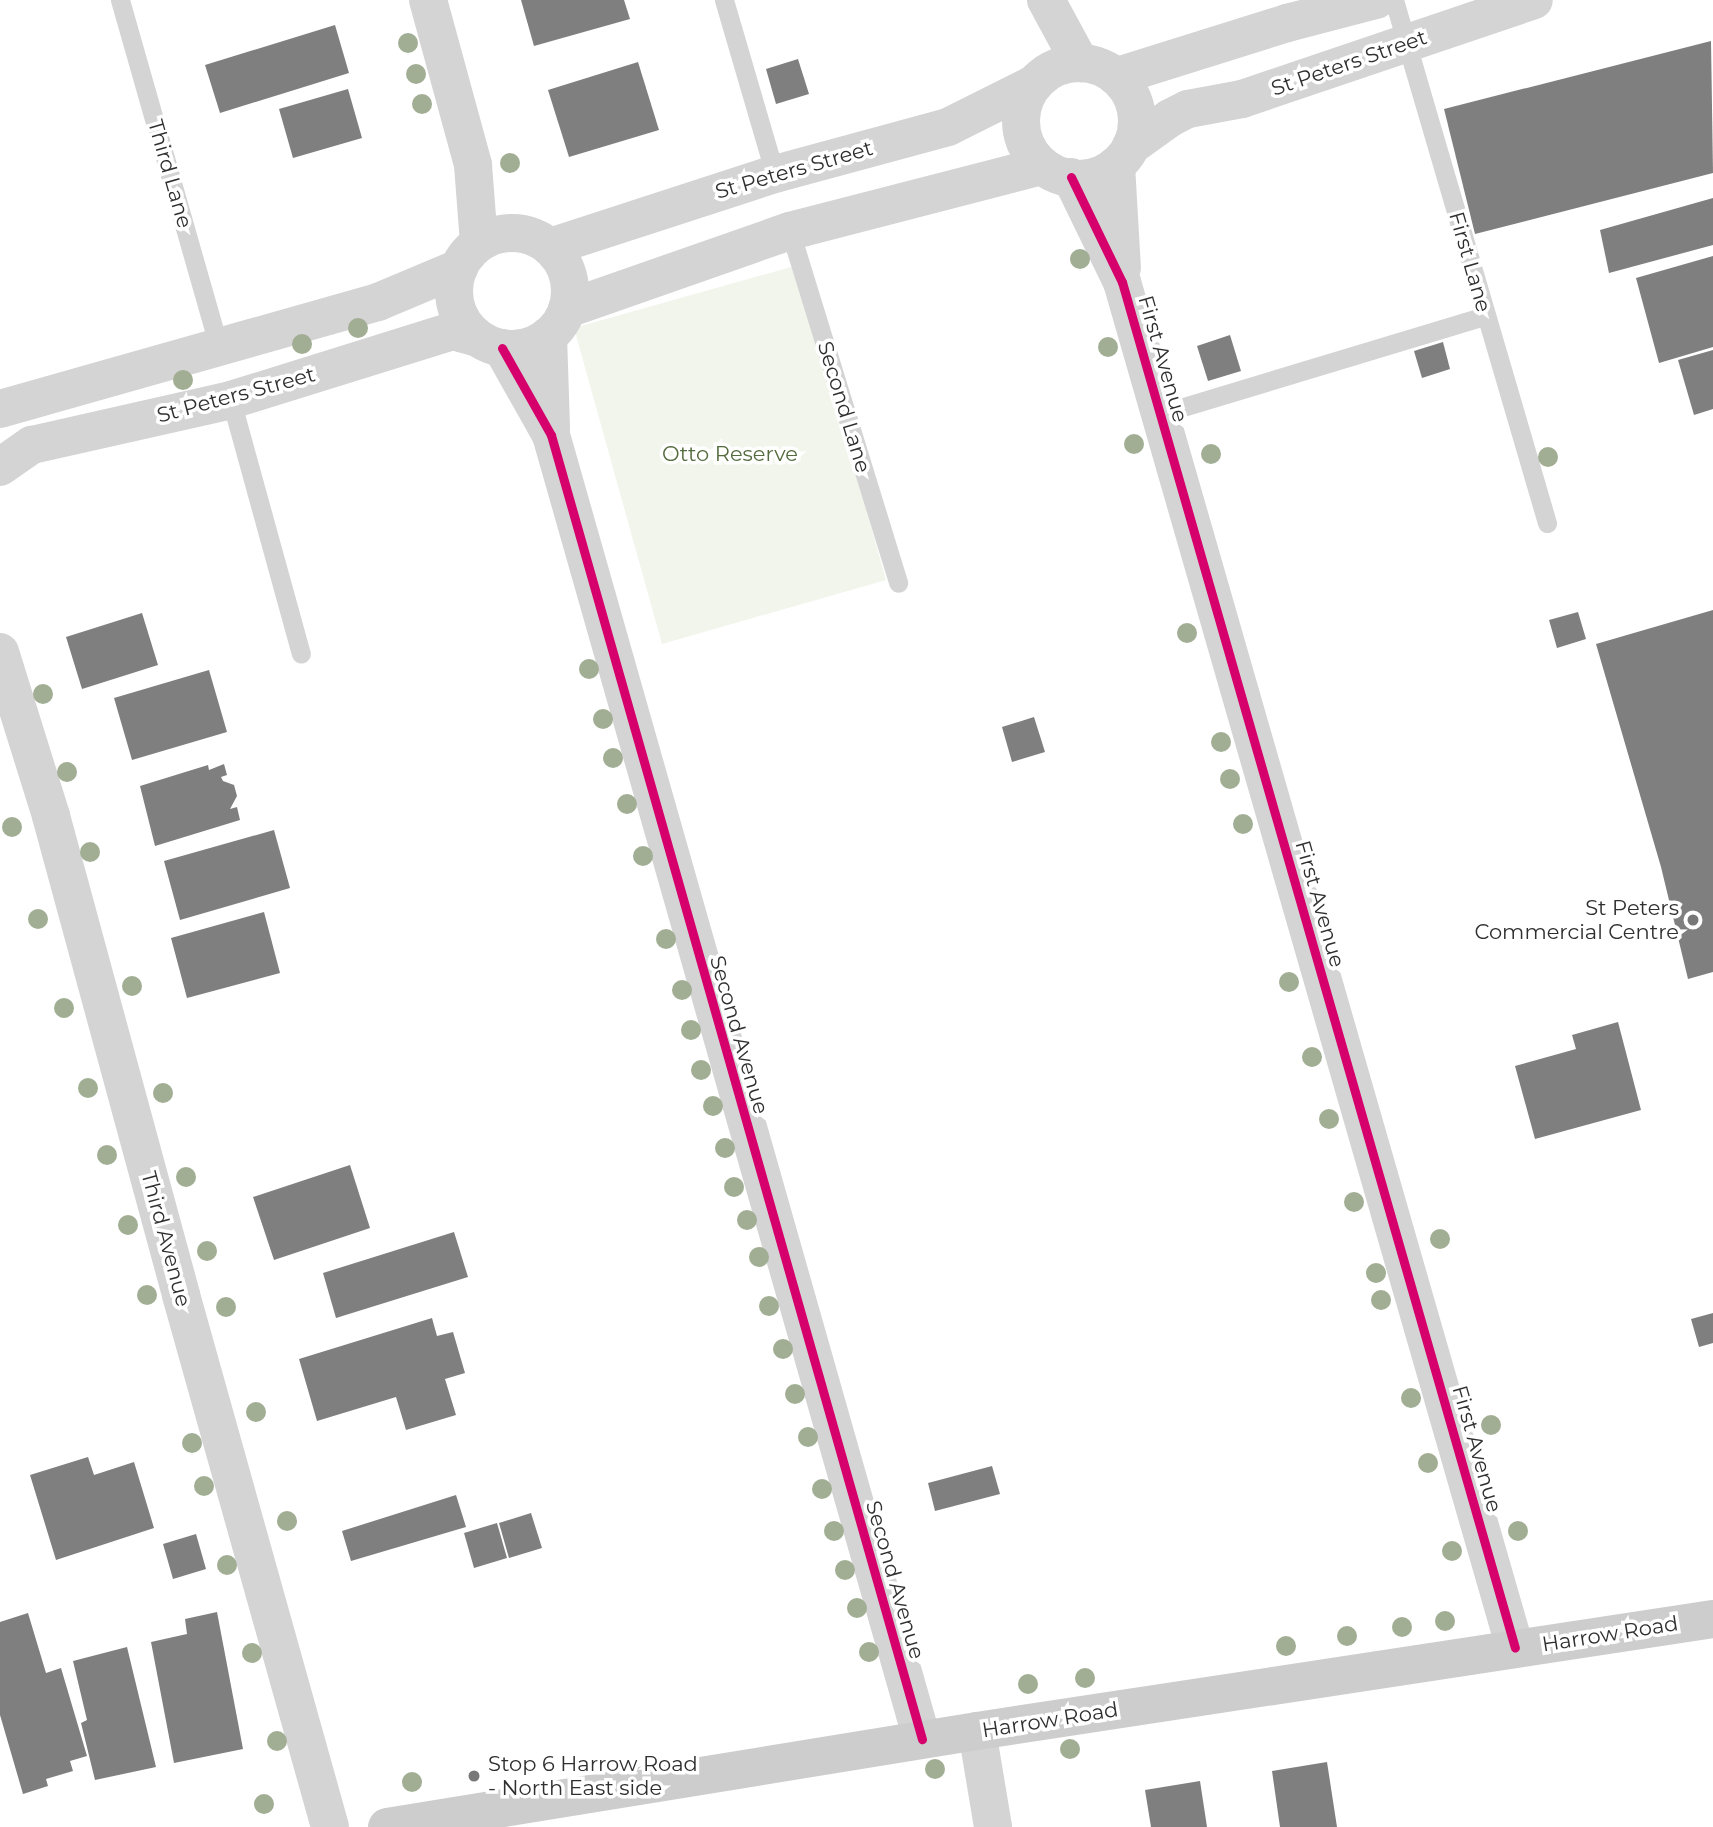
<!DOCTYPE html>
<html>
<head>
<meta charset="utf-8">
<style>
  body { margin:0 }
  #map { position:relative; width:1713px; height:1827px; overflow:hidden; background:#fff; font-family:Montserrat,sans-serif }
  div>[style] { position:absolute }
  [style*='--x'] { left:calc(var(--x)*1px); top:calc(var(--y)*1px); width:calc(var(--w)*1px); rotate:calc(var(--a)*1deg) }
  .green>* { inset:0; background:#f1f5ec }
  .building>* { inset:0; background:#7f7f7f }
  .lane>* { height:19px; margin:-9.5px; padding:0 9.5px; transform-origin:9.5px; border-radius:9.5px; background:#d4d4d4 }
  .street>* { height:38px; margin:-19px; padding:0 19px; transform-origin:19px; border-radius:19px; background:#d4d4d4 }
  .street>.ring { margin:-19px; padding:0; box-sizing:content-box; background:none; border:38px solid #d4d4d4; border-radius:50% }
  .secondary>* { height:38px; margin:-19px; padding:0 19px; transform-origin:19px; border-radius:19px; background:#cdcdcd }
  .cycleway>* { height:9px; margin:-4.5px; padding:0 4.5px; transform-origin:4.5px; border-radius:4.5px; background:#d6006c }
  .trees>* { width:20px; height:20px; margin:-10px; border-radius:50%; background:#a1ae94 }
  .dots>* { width:19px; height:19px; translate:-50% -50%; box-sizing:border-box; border:4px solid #fff; border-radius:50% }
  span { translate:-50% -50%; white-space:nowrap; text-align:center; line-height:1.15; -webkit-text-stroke:7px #fff; paint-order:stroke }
  .street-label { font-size:21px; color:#2f2f2f }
  .park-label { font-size:21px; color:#546b3d }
  .poi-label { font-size:21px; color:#2f2f2f }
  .right { translate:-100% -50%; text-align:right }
  .left { translate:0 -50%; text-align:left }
</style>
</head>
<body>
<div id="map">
  <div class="green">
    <div style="clip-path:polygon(798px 265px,886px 580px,662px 644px,574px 328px)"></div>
  </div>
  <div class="building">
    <div style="clip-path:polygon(521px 0,624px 0,630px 19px,534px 46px)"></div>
    <div style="clip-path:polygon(335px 25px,349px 73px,220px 113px,205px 65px)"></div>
    <div style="clip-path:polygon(1711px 41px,1713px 173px,1475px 234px,1444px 109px)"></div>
    <div style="clip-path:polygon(798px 59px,809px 94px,776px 104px,766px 69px)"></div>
    <div style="clip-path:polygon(638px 62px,659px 130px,569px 157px,548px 90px)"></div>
    <div style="clip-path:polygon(348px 89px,362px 138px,293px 158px,279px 109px)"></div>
    <div style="clip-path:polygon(1713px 198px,1713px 245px,1609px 273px,1600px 230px)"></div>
    <div style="clip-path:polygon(1713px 256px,1713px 347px,1659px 363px,1636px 278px)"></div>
    <div style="clip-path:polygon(1230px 335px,1241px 371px,1208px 381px,1197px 346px)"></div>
    <div style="clip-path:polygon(1443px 342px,1450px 369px,1422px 378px,1414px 351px)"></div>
    <div style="clip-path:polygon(1713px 350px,1713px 409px,1694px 415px,1678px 360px)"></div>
    <div style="clip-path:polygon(1713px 610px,1713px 972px,1688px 979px,1661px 867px,1596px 644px)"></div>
    <div style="clip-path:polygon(1578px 612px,1586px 639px,1557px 648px,1549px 620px)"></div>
    <div style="clip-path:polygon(142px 613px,158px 665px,82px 689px,66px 637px)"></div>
    <div style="clip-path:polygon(209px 670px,227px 732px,132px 760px,114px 698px)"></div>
    <div style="clip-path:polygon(1034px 717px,1045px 752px,1012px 762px,1002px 727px)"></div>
    <div style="clip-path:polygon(224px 764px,227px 775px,221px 777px,223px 781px,234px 785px,237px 796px,230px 809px,237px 807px,240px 820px,155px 846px,140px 786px,208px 765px,209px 770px)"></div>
    <div style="clip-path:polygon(274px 830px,290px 888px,180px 920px,164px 861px)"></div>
    <div style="clip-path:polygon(264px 912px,280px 973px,187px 998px,171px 938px)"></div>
    <div style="clip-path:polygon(1618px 1022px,1641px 1110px,1535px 1139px,1515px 1066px,1576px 1049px,1572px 1035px)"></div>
    <div style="clip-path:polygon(350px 1165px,370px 1228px,274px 1260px,253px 1197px)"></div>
    <div style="clip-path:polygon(454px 1232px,468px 1277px,336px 1318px,323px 1273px)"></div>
    <div style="clip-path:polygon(1713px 1313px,1713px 1343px,1699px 1347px,1691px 1319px)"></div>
    <div style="clip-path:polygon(432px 1318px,437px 1336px,453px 1332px,465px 1373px,445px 1379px,456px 1415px,406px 1430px,396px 1397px,317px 1421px,299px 1359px)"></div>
    <div style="clip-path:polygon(88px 1457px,94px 1475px,134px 1462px,154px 1528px,56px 1560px,30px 1475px)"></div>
    <div style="clip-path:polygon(992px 1466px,1000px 1494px,935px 1511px,928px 1483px)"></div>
    <div style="clip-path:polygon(456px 1495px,466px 1527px,351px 1561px,342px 1531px)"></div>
    <div style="clip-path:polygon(531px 1513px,542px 1548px,509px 1558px,499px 1523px)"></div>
    <div style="clip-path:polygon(497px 1523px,507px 1558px,474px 1568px,464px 1533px)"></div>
    <div style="clip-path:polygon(196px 1534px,206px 1569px,173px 1579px,163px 1544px)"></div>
    <div style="clip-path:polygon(217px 1612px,243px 1749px,174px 1763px,151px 1642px,187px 1634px,185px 1619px)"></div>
    <div style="clip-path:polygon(28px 1613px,46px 1673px,61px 1668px,87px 1756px,70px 1761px,73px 1771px,46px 1779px,48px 1786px,23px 1794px,0 1715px,0 1622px)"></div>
    <div style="clip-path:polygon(127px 1647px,156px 1767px,95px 1780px,81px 1723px,87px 1720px,73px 1661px)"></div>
    <div style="clip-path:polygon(1327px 1762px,1337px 1827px,1280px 1827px,1272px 1771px)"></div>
    <div style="clip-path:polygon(1200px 1781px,1207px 1827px,1151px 1827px,1145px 1790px)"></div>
  </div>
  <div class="lane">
    <div style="--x:120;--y:0;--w:362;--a:74.1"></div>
    <div style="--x:724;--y:0;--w:181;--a:73.7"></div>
    <div style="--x:1394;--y:0;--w:545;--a:73.69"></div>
    <div style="--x:790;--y:231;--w:368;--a:72.9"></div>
    <div style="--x:231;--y:400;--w:263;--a:74.6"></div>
    <div style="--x:1160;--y:414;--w:339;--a:-16.8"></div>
  </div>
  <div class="street">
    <div style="--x:428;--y:0;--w:171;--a:74.7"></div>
    <div style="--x:473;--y:165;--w:78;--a:85.6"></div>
    <div style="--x:1046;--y:0;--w:72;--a:61.6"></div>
    <div class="ring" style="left:1021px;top:63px;width:78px;height:78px"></div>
    <div style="--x:1118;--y:76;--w:177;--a:-17.4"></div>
    <div style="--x:1287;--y:23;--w:92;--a:-14.5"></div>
    <div style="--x:1131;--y:146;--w:48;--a:-35.7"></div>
    <div style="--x:1170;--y:118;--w:20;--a:-27"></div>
    <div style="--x:1188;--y:109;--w:55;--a:-10.5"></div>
    <div style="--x:1242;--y:99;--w:308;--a:-18.7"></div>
    <div style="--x:1116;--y:165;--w:103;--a:86.7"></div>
    <div style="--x:1071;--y:177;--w:117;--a:64.1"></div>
    <div style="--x:1122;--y:282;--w:1421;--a:73.95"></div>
    <div class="ring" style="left:454px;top:233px;width:78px;height:78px"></div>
    <div style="--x:550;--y:247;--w:237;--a:-18"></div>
    <div style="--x:775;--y:174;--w:179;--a:-15.2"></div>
    <div style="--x:948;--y:127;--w:96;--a:-26.6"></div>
    <div style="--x:567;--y:309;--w:236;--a:-19.3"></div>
    <div style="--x:790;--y:231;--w:260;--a:-14.5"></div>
    <div style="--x:548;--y:336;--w:92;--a:88.1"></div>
    <div style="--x:502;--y:348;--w:100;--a:60.6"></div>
    <div style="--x:551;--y:435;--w:1356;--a:74.12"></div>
    <div style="--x:0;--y:409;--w:393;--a:-15.8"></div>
    <div style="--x:378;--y:302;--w:88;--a:-22.8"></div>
    <div style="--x:0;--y:467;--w:39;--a:-35"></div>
    <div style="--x:32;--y:445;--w:204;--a:-12.7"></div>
    <div style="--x:231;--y:400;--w:232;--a:-17.3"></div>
    <div style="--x:452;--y:331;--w:23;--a:15"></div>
    <div style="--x:0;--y:652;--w:172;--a:72.7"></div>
    <div style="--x:51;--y:816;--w:496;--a:74.8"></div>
    <div style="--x:181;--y:1295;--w:552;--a:74.35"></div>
    <div style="--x:977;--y:1731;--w:97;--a:80.5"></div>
  </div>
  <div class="secondary">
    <div style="--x:387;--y:1827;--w:598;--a:-9.24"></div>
    <div style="--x:977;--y:1731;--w:744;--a:-8.65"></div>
  </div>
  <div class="cycleway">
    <div style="--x:1071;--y:177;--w:117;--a:64.1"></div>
    <div style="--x:1122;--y:282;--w:1421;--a:73.95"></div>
    <div style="--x:502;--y:348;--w:100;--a:60.6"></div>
    <div style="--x:551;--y:435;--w:1356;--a:74.12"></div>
  </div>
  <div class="trees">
    <div style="left:408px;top:43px"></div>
    <div style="left:416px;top:74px"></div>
    <div style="left:422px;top:104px"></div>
    <div style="left:510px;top:163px"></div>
    <div style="left:1080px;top:259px"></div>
    <div style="left:358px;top:328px"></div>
    <div style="left:302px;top:344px"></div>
    <div style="left:1108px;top:347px"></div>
    <div style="left:183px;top:380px"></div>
    <div style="left:1134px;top:444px"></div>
    <div style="left:1211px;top:454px"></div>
    <div style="left:1548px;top:457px"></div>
    <div style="left:1187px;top:633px"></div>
    <div style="left:589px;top:669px"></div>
    <div style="left:43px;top:694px"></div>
    <div style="left:603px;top:719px"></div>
    <div style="left:1221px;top:742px"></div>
    <div style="left:613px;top:758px"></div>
    <div style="left:67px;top:772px"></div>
    <div style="left:1230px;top:779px"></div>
    <div style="left:627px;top:804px"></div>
    <div style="left:1243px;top:824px"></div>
    <div style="left:12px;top:827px"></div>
    <div style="left:90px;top:852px"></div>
    <div style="left:643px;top:856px"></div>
    <div style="left:38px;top:919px"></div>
    <div style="left:666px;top:939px"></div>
    <div style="left:1289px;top:982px"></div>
    <div style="left:132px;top:986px"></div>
    <div style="left:682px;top:990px"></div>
    <div style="left:64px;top:1008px"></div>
    <div style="left:691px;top:1030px"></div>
    <div style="left:1312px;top:1057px"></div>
    <div style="left:701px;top:1070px"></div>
    <div style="left:88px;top:1088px"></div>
    <div style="left:163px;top:1093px"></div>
    <div style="left:713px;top:1106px"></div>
    <div style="left:1329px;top:1119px"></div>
    <div style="left:725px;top:1148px"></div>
    <div style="left:107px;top:1155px"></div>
    <div style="left:186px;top:1177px"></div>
    <div style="left:734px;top:1187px"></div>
    <div style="left:1354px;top:1202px"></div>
    <div style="left:747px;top:1220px"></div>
    <div style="left:128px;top:1225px"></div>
    <div style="left:1440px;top:1239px"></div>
    <div style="left:207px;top:1251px"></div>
    <div style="left:759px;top:1257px"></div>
    <div style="left:1376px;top:1273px"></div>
    <div style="left:147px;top:1295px"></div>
    <div style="left:1381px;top:1300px"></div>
    <div style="left:769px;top:1306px"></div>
    <div style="left:226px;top:1307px"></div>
    <div style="left:783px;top:1349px"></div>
    <div style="left:795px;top:1394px"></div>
    <div style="left:1411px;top:1398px"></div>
    <div style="left:256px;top:1412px"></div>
    <div style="left:1491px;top:1425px"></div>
    <div style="left:808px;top:1437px"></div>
    <div style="left:192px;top:1443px"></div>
    <div style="left:1428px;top:1463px"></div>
    <div style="left:204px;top:1486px"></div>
    <div style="left:822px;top:1489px"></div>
    <div style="left:287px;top:1521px"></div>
    <div style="left:834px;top:1531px"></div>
    <div style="left:1518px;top:1531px"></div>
    <div style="left:1452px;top:1551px"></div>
    <div style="left:227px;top:1565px"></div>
    <div style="left:845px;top:1570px"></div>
    <div style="left:857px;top:1608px"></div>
    <div style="left:1445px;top:1621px"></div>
    <div style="left:1402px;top:1627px"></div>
    <div style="left:1347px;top:1636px"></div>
    <div style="left:1286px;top:1646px"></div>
    <div style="left:869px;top:1652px"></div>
    <div style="left:252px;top:1653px"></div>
    <div style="left:1085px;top:1678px"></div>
    <div style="left:1028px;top:1684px"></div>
    <div style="left:277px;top:1741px"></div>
    <div style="left:1070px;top:1749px"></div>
    <div style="left:935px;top:1769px"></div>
    <div style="left:412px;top:1782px"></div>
    <div style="left:264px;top:1804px"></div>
  </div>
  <div class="dots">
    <div style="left:1693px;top:920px;background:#787878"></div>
    <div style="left:474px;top:1776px;background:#787878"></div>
  </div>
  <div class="street-label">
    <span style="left:1349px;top:63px;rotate:-19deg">St Peters Street</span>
    <span style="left:794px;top:170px;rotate:-16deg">St Peters Street</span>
    <span style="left:170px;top:174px;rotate:74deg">Third Lane</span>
    <span style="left:1470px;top:262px;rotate:74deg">First Lane</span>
    <span style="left:1163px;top:359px;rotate:74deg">First Avenue</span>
    <span style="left:236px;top:395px;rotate:-15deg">St Peters Street</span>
    <span style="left:844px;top:407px;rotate:73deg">Second Lane</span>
    <span style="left:1320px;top:904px;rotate:74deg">First Avenue</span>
    <span style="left:739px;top:1035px;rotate:74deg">Second Avenue</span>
    <span style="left:166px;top:1239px;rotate:75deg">Third Avenue</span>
    <span style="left:1477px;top:1449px;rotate:74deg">First Avenue</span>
    <span style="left:895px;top:1580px;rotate:74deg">Second Avenue</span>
    <span style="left:1610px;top:1634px;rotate:-9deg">Harrow Road</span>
    <span style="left:1050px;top:1720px;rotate:-9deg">Harrow Road</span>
  </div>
  <div class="park-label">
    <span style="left:730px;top:454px">Otto Reserve</span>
  </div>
  <div class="poi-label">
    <span class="right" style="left:1679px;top:920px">St Peters<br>Commercial Centre</span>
    <span class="left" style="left:488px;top:1776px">Stop 6 Harrow Road<br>- North East side</span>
  </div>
</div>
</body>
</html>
